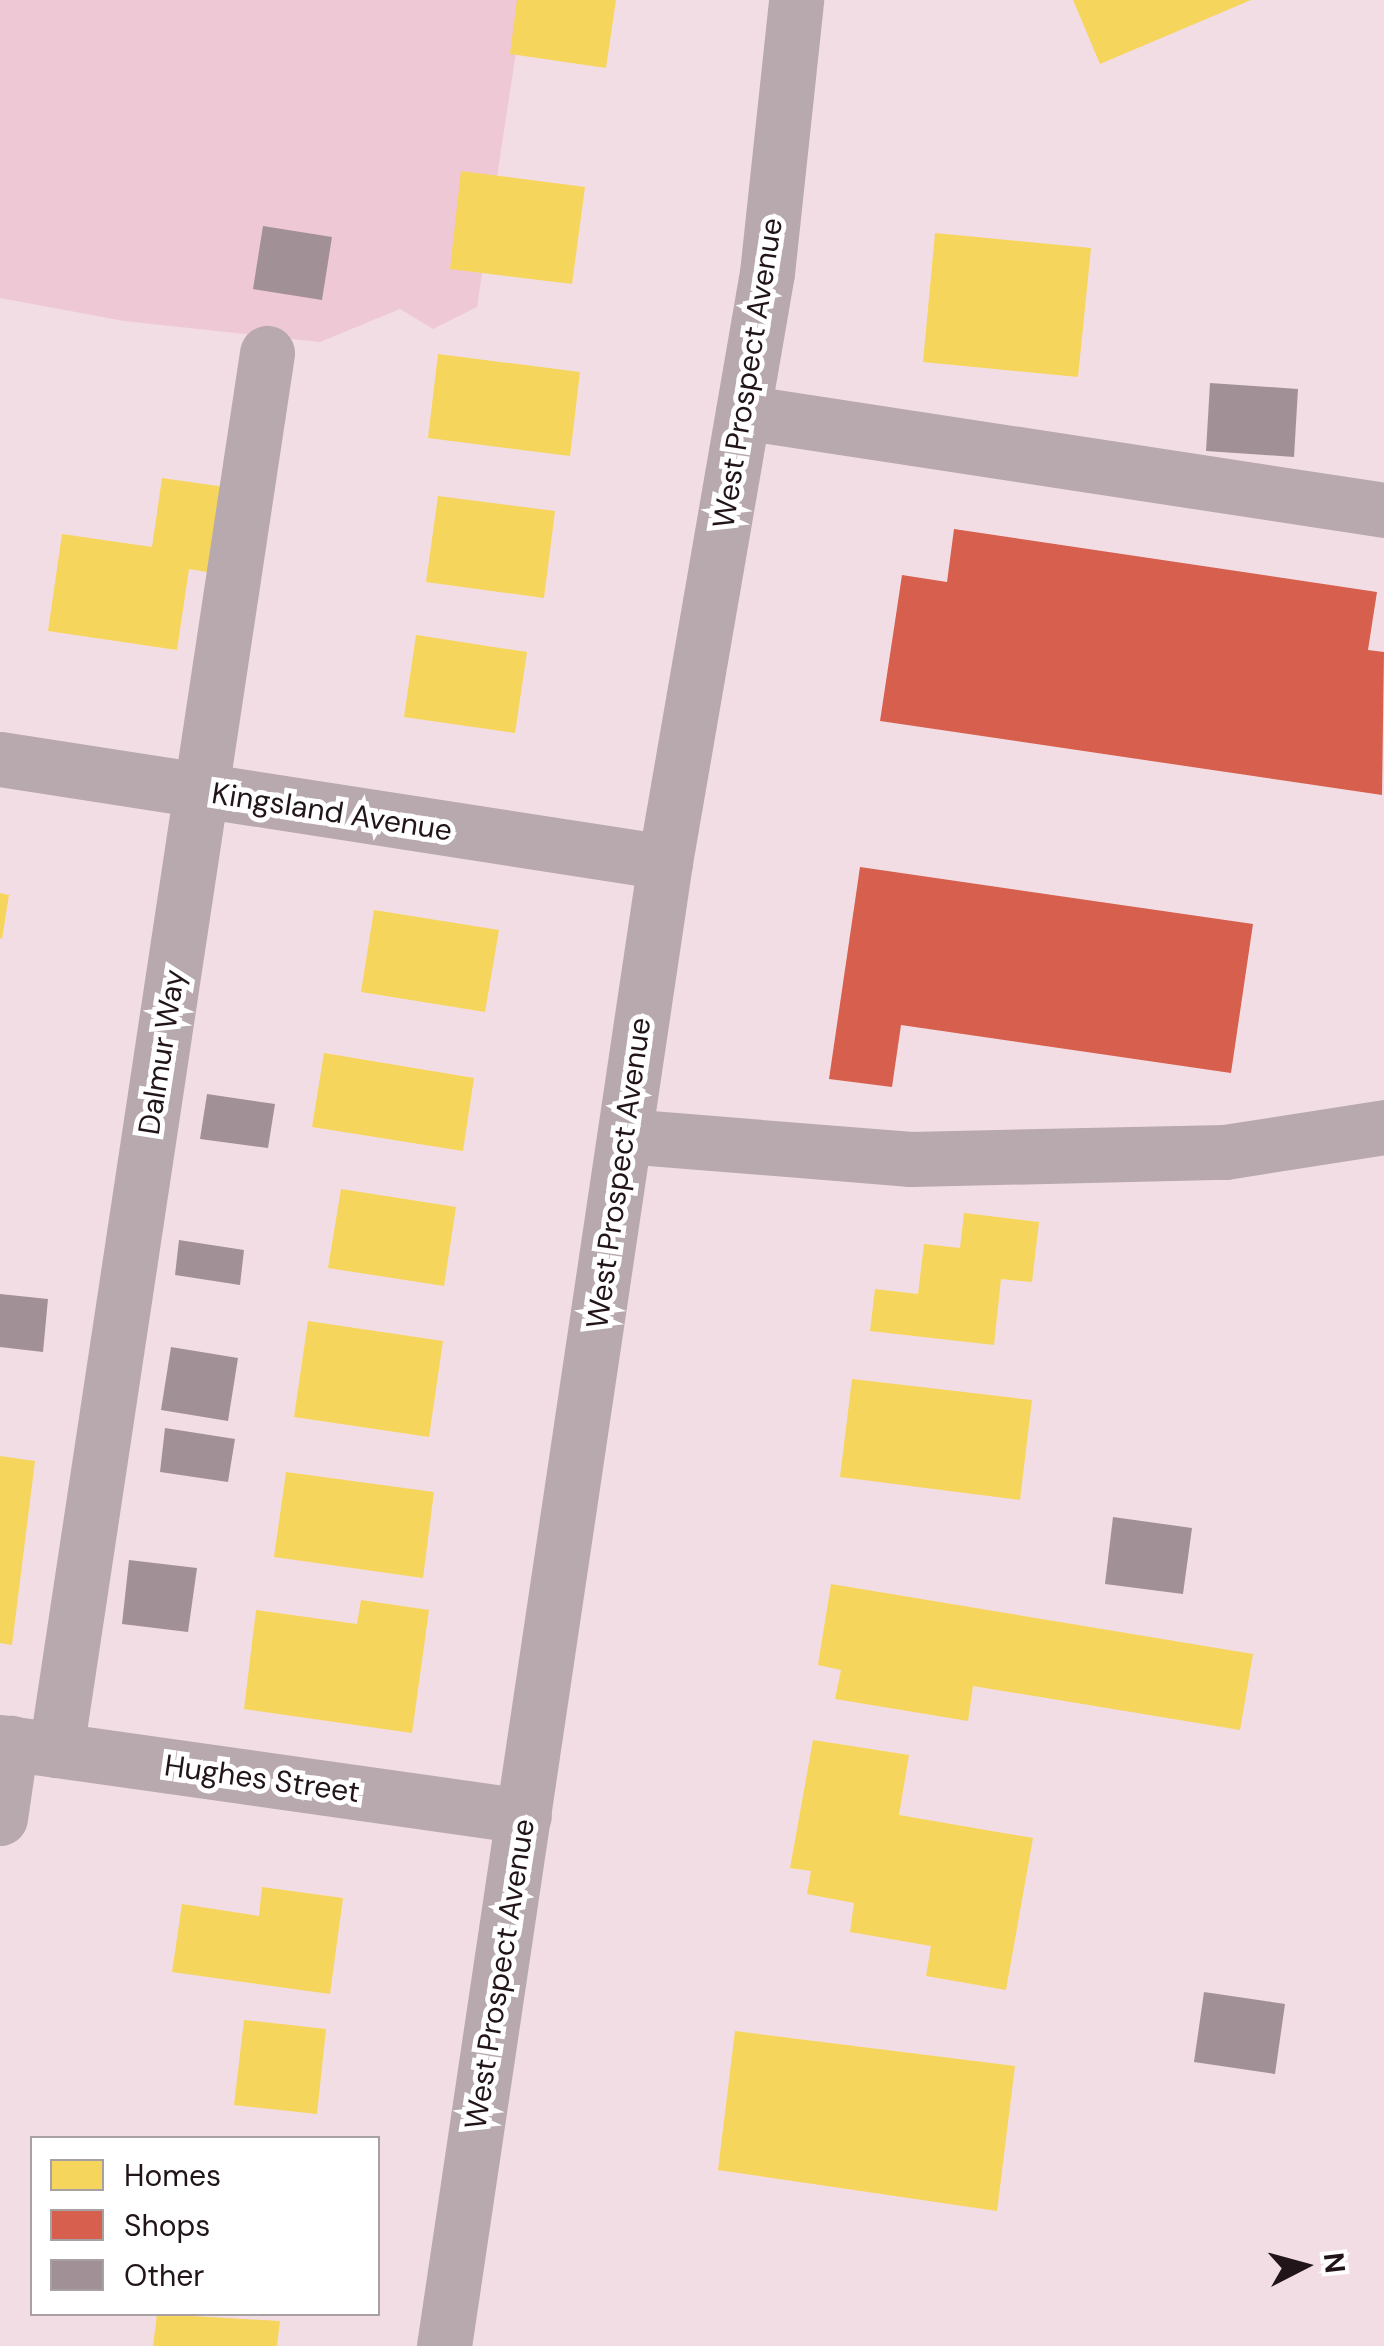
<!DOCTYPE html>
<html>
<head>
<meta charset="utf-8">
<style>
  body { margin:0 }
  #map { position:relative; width:1384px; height:2346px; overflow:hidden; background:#f3dde4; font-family:"DM Sans",sans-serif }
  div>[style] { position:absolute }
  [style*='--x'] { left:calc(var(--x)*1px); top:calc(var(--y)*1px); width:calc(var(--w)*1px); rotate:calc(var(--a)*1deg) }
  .green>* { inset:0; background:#eec8d4 }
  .homes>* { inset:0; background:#f6d55c }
  .shops>* { inset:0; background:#d6604d }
  .building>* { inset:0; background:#a19196 }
  .minor>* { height:55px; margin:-27.5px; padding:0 27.5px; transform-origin:27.5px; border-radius:27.5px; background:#b8a9ae }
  span { translate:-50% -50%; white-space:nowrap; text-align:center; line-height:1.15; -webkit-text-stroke:10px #fff; paint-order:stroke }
  .street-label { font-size:30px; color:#221519 }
  .legend { position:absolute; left:30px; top:2136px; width:350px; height:180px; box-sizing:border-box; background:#fff; border:2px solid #a7a1a3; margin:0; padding:12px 18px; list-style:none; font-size:30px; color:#221519 }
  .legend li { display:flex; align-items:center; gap:20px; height:50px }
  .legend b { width:50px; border:2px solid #a7a1a3 }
  .north { position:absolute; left:1254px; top:2216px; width:100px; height:100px; -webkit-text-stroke:8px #fff; paint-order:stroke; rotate:84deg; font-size:28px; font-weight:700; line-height:40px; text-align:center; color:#221519 }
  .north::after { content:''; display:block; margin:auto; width:35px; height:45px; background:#221519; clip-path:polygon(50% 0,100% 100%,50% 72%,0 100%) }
</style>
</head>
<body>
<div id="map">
  <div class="green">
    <div style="clip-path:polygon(0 0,524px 0,477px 307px,433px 329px,400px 309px,320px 342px,124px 321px,0 298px)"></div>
  </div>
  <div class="homes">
    <div style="clip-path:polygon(517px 0,616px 0,606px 68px,510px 54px)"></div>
    <div style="clip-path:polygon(1073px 0,1251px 0,1100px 64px)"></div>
    <div style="clip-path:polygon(461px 171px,585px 187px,572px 284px,450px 269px)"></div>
    <div style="clip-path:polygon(935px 233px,1091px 248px,1078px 377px,923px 362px)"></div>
    <div style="clip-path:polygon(438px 354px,580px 372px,570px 456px,428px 438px)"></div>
    <div style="clip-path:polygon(162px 478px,225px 487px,213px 573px,189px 569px,177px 650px,48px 631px,62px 534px,152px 547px)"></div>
    <div style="clip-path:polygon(438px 496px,555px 511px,544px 598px,426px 582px)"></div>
    <div style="clip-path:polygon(416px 635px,527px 652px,515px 733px,404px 717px)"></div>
    <div style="clip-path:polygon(0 893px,9px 895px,2px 939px,0 938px)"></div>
    <div style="clip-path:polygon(374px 910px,499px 930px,485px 1012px,361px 992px)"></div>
    <div style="clip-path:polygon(324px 1053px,474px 1078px,463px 1151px,312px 1127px)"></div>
    <div style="clip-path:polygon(341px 1189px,456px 1207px,444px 1286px,328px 1268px)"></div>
    <div style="clip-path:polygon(964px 1213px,1039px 1222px,1032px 1282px,1001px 1279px,994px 1345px,870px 1331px,875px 1289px,918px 1294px,924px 1244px,960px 1248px)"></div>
    <div style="clip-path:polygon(308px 1321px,443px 1341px,429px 1437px,294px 1417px)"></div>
    <div style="clip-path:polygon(852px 1379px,1032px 1400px,1020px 1500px,840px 1477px)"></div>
    <div style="clip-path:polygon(0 1456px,35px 1461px,12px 1645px,0 1643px)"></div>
    <div style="clip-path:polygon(286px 1472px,434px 1492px,423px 1578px,274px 1557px)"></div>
    <div style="clip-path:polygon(831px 1584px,1253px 1654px,1240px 1730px,973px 1686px,968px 1721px,835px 1699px,841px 1670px,818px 1665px)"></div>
    <div style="clip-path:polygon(361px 1600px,429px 1610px,412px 1733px,244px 1709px,256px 1610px,357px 1624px)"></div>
    <div style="clip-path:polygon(813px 1740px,909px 1755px,899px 1815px,1033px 1838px,1006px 1990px,926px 1976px,931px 1946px,850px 1932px,854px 1903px,807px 1894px,811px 1871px,790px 1868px)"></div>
    <div style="clip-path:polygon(262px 1887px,343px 1898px,330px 1994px,172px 1972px,182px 1904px,259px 1916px)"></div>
    <div style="clip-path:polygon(244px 2020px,326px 2029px,317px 2114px,234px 2105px)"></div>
    <div style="clip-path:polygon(735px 2031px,1015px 2066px,997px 2211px,718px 2170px)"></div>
    <div style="clip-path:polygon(157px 2314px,280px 2321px,277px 2346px,153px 2346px)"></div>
  </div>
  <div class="shops">
    <div style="clip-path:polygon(954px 529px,1377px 592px,1368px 650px,1384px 652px,1382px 795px,880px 721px,902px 575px,947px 582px)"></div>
    <div style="clip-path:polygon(860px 867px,1253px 924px,1231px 1073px,901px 1025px,892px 1087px,829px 1079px)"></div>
  </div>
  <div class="building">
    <div style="clip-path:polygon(263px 226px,332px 237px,322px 300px,253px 289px)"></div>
    <div style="clip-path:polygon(1210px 383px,1298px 389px,1294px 457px,1206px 451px)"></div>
    <div style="clip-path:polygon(207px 1094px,275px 1104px,268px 1148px,200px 1139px)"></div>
    <div style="clip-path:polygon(179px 1240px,244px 1250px,240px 1285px,175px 1275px)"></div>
    <div style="clip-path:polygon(0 1294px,48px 1299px,43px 1352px,0 1347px)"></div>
    <div style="clip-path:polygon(171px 1347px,238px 1358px,228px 1421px,161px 1410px)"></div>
    <div style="clip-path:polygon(165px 1428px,235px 1439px,228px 1482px,160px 1472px)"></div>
    <div style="clip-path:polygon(1113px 1517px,1192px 1528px,1183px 1594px,1105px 1584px)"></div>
    <div style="clip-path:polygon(129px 1560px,197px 1568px,188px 1632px,122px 1624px)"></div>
    <div style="clip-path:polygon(1204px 1992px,1285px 2004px,1275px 2074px,1194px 2062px)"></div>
  </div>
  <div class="minor">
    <div style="--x:743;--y:412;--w:648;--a:8.69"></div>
    <div style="--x:0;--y:759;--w:673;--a:8.8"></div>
    <div style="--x:625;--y:1136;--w:287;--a:4.6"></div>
    <div style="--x:911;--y:1159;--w:314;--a:-1.3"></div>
    <div style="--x:1225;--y:1152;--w:161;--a:-8.9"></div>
    <div style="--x:0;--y:1742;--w:529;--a:8.04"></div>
    <div style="--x:56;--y:1750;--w:1413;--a:-81.41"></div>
    <div style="--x:0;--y:1818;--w:76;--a:-81.7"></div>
    <div style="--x:444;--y:2346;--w:1500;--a:-81.53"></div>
    <div style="--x:665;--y:862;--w:598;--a:-80.18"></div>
    <div style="--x:767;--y:273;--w:275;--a:-83.9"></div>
  </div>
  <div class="street-label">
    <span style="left:748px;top:373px;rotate:-81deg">West Prospect Avenue</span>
    <span style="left:332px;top:812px;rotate:9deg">Kingsland Avenue</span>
    <span style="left:162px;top:1052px;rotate:-81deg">Dalmur Way</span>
    <span style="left:619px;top:1173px;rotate:-82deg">West Prospect Avenue</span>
    <span style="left:262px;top:1779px;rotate:8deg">Hughes Street</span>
    <span style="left:500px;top:1974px;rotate:-81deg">West Prospect Avenue</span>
  </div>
  <ul class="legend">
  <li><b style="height:28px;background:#f6d55c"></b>Homes</li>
  <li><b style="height:28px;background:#d6604d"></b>Shops</li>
  <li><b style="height:28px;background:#a19196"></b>Other</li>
  </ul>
  <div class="north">N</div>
</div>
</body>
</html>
